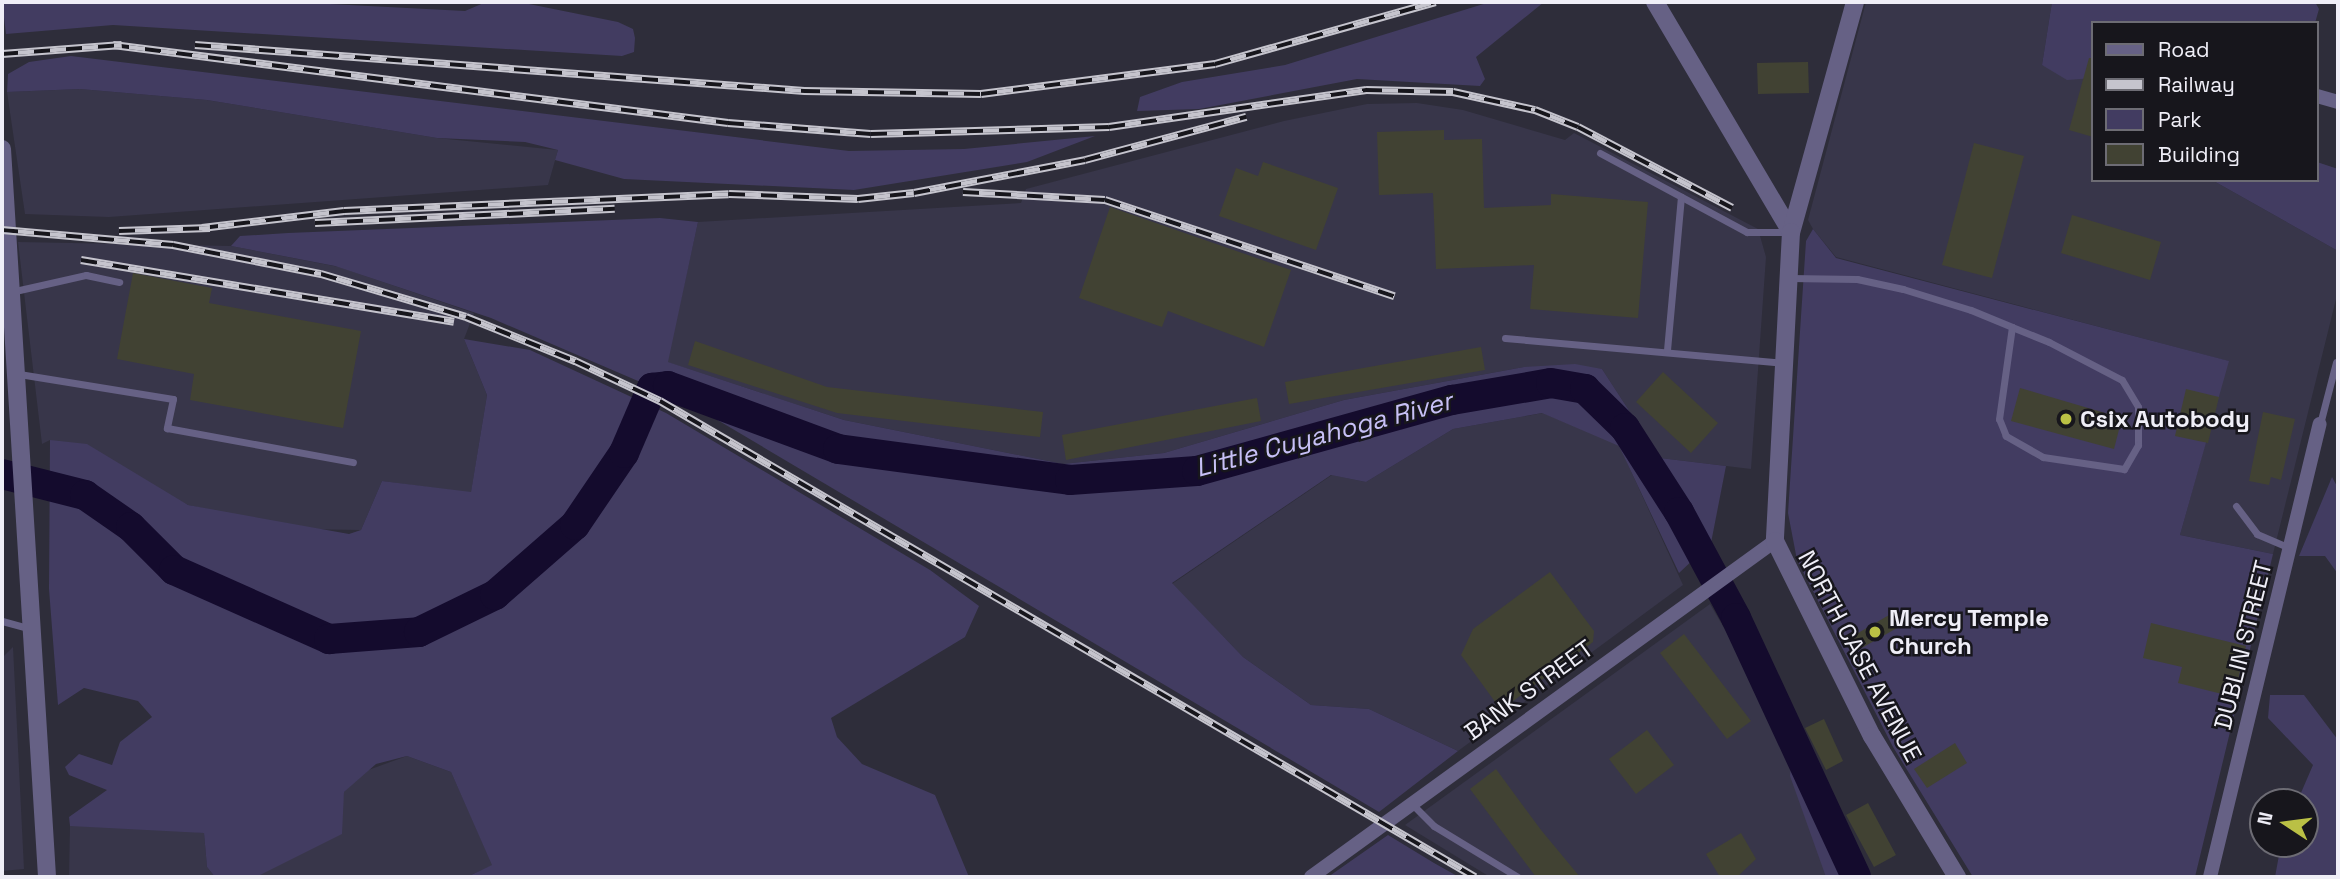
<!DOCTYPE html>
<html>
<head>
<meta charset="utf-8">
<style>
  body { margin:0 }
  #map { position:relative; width:2340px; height:879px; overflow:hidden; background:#2e2d3a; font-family:"Space Grotesk",sans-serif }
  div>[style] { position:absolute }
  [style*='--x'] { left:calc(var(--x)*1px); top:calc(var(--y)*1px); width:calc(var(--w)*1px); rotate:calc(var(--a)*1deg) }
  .built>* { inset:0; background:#38364a }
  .green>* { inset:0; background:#423c61 }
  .river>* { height:30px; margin:-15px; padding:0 15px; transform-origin:15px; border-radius:15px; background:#140b2d }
  .building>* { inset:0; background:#414233 }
  .service>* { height:7px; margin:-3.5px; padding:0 3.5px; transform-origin:3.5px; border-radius:3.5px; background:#666185 }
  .minor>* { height:14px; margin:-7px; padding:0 7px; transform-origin:7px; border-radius:7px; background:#666185 }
  .tertiary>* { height:18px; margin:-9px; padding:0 9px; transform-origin:9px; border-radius:9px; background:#666185 }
  .rail>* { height:8px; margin-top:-4px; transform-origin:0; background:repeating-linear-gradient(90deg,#17161c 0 16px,#c5c4cd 0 32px); box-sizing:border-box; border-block:2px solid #c5c4cd }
  .dots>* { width:19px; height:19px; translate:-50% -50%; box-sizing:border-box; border:4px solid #17161c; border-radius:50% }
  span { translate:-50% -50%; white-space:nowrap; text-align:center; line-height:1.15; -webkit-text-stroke:5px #17161c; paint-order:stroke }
  .poi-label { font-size:24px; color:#efeef7; font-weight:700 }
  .left { translate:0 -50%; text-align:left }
  .street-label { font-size:24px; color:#efeef7 }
  .water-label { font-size:26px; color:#c7c0f6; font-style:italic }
  .frame { position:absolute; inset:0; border:4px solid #efeef7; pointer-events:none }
  .legend { position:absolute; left:2091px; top:21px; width:228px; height:161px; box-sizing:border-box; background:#17161c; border:2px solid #6d6c74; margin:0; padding:9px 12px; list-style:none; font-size:21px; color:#efeef7 }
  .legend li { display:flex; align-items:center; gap:14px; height:35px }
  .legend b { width:35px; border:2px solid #6d6c74 }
  .north { position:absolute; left:2249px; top:788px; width:70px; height:70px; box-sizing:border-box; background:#17161c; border:2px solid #6d6c74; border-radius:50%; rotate:283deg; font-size:19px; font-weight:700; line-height:28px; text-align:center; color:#efeef7 }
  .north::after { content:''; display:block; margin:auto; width:24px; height:32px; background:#bac045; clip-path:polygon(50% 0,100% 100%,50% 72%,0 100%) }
</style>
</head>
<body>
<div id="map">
  <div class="built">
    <div style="clip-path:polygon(1866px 2px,2052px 2px,2042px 65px,2093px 77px,2093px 180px,2212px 180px,2338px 251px,2338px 291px,2273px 554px,2180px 535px,2228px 361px,1836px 257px,1813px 229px,1808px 220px)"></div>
    <div style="clip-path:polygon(80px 89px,207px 100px,437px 138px,558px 150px,548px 185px,109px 217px,25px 214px,7px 92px)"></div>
    <div style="clip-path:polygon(1417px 103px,1463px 110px,1565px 140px,1574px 133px,1758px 229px,1766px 257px,1751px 469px,1660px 458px,1602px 369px,1524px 367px,1344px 400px,1164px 453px,1063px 464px,844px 420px,667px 362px,698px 222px,1021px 203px,1026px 189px,1284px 121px,1367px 104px)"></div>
    <div style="clip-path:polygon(18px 242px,231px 246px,339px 267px,474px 313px,464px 339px,487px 395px,471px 493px,382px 481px,361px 530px,301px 529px,188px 505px,50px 440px,42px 444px)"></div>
    <div style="clip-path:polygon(1543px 413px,1619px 445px,1683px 585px,1458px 751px,1369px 709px,1311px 705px,1243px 657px,1172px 584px,1332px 475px,1366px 482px,1453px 429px)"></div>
    <div style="clip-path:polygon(1710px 604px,1770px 707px,1847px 877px,1490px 877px,1405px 825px)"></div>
    <div style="clip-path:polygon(13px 647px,24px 869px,2px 871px,2px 658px)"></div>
    <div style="clip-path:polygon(407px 756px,451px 772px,493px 865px,467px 877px,256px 877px,340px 821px,344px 792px,360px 773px)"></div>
    <div style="clip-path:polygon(137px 825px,204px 833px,207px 867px,215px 877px,69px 877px,70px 826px)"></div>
  </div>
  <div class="green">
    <div style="clip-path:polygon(2px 2px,292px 2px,465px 11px,486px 2px,519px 2px,618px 22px,633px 29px,635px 38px,634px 52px,622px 56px,113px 25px,6px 34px)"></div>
    <div style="clip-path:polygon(1490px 2px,1544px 2px,1476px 57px,1485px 79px,1480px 86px,1357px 79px,1199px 109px,1137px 111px,1140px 97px,1182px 82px,1285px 65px)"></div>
    <div style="clip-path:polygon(2052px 2px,2315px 2px,2319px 9px,2315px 23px,2093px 23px,2093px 78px,2067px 80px,2042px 65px)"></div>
    <div style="clip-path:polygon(71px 56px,849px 151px,964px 149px,1095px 136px,1027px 162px,854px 190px,624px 179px,555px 160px,558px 150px,525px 142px,437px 138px,207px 100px,80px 89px,7px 92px,8px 74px,29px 62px)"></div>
    <div style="clip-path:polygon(2317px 162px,2338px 169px,2338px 251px,2212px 180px,2317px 180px)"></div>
    <div style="clip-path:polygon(660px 218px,698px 222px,668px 362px,844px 420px,1063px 464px,1164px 453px,1344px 400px,1524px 367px,1575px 364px,1602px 369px,1660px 458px,1726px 466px,1711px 543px,1679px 573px,1619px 446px,1542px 413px,1453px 429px,1366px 482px,1331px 475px,1172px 583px,1243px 657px,1311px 705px,1369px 709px,1458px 751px,1379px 812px,687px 402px,491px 318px,335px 266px,231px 246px,240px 236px,288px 233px)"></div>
    <div style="clip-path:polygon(1813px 229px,1836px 258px,2229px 361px,2180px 535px,2273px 554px,2195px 877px,1973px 877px,1893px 747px,1797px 560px,1788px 513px,1806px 241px)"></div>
    <div style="clip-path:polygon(464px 339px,530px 350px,666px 413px,930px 570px,979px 606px,965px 637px,831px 718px,837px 737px,862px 764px,935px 795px,969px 877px,467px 877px,492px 865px,451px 772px,407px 756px,376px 764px,344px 792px,342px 834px,256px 877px,215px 877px,207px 867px,204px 833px,70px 826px,69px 817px,107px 790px,69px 775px,65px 767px,79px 754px,112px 765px,120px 742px,152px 717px,138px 701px,84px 688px,58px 705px,49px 589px,50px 440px,87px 444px,188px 505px,349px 534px,361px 530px,382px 481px,471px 492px,487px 395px)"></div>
    <div style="clip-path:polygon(2332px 477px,2338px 488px,2338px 574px,2325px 556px,2299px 556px)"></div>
    <div style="clip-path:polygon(2270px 695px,2304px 695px,2338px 740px,2338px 877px,2275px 877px,2281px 844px,2305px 844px,2305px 802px,2297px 802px,2313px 765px,2268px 718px)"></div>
    <div style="clip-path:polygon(1793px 748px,1801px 750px,1870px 877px,1826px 877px,1790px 776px)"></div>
    <div style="clip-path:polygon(1388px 835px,1434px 863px,1459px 877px,1328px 877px)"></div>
  </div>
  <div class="river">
    <div style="--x:2;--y:474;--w:86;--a:14.2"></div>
    <div style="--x:85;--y:495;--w:56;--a:34.8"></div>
    <div style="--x:131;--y:527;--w:61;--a:45"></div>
    <div style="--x:174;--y:570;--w:170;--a:24"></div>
    <div style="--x:329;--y:639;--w:90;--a:-4.4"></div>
    <div style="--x:419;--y:632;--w:85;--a:-26"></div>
    <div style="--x:495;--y:595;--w:106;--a:-41.2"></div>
    <div style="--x:575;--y:525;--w:87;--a:-55.8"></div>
    <div style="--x:624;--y:453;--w:71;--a:-66.7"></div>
    <div style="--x:652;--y:388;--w:16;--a:-7"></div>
    <div style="--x:668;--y:386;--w:181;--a:20.3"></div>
    <div style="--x:838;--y:449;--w:234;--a:7.6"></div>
    <div style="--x:1070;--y:480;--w:127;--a:-4.1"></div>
    <div style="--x:1197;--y:471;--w:265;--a:-15.6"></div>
    <div style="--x:1452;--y:400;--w:100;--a:-9.7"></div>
    <div style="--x:1551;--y:383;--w:35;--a:10"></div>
    <div style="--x:1585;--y:389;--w:56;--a:44.3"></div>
    <div style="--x:1625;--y:428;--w:100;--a:57.3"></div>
    <div style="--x:1679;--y:512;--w:120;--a:61.7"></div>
    <div style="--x:1736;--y:618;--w:285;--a:65.1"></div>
  </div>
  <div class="building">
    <div style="clip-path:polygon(2089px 58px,2093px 58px,2093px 137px,2069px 130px)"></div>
    <div style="clip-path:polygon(1808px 62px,1809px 93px,1758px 94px,1757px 63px)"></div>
    <div style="clip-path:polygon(1444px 130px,1444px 140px,1482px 139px,1484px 208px,1551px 205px,1551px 194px,1648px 202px,1638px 318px,1530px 309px,1534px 265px,1436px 269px,1433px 193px,1379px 195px,1377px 132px)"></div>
    <div style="clip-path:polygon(1974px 143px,2024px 156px,1992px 278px,1942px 265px)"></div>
    <div style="clip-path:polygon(1263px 162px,1338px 188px,1316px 250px,1219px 216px,1236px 168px,1258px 176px)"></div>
    <div style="clip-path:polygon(1110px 207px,1291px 270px,1264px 347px,1168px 311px,1162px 327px,1079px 298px)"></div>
    <div style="clip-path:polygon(2072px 215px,2161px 242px,2150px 280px,2061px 253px)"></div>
    <div style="clip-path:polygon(133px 273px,212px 288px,209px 303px,361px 331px,343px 428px,190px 400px,194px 374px,117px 359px)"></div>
    <div style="clip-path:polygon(695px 341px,827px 387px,1043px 412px,1040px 437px,837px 413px,688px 365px)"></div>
    <div style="clip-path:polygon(1481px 347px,1485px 370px,1289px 404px,1285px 382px)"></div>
    <div style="clip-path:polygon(1663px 372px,1718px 423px,1691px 453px,1636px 402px)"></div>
    <div style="clip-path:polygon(2020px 388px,2122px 418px,2114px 449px,2011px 421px)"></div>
    <div style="clip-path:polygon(2186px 389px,2219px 397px,2208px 443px,2175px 436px)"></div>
    <div style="clip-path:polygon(1257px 398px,1261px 421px,1066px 460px,1062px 435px)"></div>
    <div style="clip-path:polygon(2263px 412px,2295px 419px,2281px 480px,2271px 477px,2269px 485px,2249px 481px)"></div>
    <div style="clip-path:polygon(1550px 572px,1594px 631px,1593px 642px,1501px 710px,1461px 655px,1473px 629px)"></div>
    <div style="clip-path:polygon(1896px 611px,1904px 624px,1853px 653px,1846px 640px)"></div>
    <div style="clip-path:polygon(2151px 623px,2246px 646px,2234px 697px,2178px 683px,2182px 667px,2143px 658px)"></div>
    <div style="clip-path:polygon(1684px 634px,1751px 721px,1727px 739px,1660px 653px)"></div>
    <div style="clip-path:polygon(1824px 719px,1843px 761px,1826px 770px,1805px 728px)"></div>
    <div style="clip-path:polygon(1647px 730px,1674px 765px,1636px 794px,1609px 759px)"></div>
    <div style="clip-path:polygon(1955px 743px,1967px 763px,1927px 788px,1914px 769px)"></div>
    <div style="clip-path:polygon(1496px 769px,1541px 830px,1580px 877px,1536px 877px,1470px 789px)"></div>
    <div style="clip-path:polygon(1868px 803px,1896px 855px,1874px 867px,1846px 815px)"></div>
    <div style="clip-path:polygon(1741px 833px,1756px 859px,1737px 877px,1720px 877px,1706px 854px)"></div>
  </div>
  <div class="service">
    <div style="--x:1600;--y:153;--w:167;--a:28.3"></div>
    <div style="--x:1747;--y:232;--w:43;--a:0"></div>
    <div style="--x:1790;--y:278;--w:67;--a:0.9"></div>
    <div style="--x:1857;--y:279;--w:47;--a:12.3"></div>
    <div style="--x:1903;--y:289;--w:71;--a:17.2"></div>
    <div style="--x:1971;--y:310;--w:44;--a:22.5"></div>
    <div style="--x:2012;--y:327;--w:40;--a:22"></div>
    <div style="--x:2049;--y:342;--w:82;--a:27.5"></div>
    <div style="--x:2122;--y:380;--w:31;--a:59"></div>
    <div style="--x:2138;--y:407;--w:38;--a:90"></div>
    <div style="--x:2138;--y:445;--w:28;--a:120"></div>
    <div style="--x:2124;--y:469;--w:82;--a:-171.6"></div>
    <div style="--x:2043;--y:457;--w:43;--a:-150.4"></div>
    <div style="--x:2006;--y:436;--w:18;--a:-112"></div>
    <div style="--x:1999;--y:419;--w:93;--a:-82"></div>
    <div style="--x:15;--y:291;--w:73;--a:-12.7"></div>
    <div style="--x:86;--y:275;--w:34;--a:12"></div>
    <div style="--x:1505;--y:338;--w:279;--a:5.1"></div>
    <div style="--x:1667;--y:350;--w:154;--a:-84.8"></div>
    <div style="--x:19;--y:374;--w:156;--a:9.2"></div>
    <div style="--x:173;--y:399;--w:30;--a:102"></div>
    <div style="--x:167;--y:428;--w:189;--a:10.4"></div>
    <div style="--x:2320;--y:424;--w:64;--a:-75.5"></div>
    <div style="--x:2236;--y:506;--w:35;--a:53"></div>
    <div style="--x:2257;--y:534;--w:36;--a:23"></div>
    <div style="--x:2;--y:621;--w:31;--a:15"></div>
    <div style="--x:1412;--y:804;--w:31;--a:45"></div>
    <div style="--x:1434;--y:826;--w:98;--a:31.3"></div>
  </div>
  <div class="minor">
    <div style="--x:2317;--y:96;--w:22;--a:16"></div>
    <div style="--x:1311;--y:877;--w:573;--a:-35.91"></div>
    <div style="--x:2210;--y:877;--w:466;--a:-76.4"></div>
  </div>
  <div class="tertiary">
    <div style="--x:1655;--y:2;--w:267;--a:59.4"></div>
    <div style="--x:1855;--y:2;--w:239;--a:105.5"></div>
    <div style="--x:1791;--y:232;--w:309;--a:93"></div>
    <div style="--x:1775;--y:541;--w:218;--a:63.6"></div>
    <div style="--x:1872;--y:736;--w:165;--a:58.9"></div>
    <div style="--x:2;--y:149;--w:729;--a:86.46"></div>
  </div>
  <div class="rail">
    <div style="--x:113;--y:45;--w:620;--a:7.23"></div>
    <div style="--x:728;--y:123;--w:143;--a:4.4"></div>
    <div style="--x:871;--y:134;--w:238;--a:-1.7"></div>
    <div style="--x:1109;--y:127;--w:260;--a:-8.2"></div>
    <div style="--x:1366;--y:90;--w:87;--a:1.3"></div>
    <div style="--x:1453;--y:92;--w:84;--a:12.4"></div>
    <div style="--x:1535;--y:110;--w:46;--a:21.6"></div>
    <div style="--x:1578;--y:127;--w:174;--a:27.7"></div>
    <div style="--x:195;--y:45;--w:611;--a:4.32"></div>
    <div style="--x:804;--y:91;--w:177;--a:1"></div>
    <div style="--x:981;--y:94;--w:236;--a:-7.3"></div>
    <div style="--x:1215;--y:64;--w:229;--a:-15.7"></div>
    <div style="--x:2;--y:54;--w:120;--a:-4.3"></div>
    <div style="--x:963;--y:192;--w:142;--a:3.2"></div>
    <div style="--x:1105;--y:200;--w:305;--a:18.4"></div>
    <div style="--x:315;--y:223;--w:300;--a:-2.7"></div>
    <div style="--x:202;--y:228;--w:143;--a:-6.8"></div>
    <div style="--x:344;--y:211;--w:385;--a:-2.5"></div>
    <div style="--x:729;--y:194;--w:129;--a:2.2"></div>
    <div style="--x:858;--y:199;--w:56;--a:-6.1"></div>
    <div style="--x:914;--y:193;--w:174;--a:-10.9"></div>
    <div style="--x:1085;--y:160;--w:167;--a:-15"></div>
    <div style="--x:2;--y:230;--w:172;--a:5"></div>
    <div style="--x:173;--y:245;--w:151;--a:11.1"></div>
    <div style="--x:321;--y:274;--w:151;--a:16.5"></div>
    <div style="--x:466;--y:317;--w:118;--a:22"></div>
    <div style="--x:575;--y:361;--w:94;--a:25.2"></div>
    <div style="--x:660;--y:401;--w:944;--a:30.29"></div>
    <div style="--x:119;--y:231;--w:91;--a:-1.9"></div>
    <div style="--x:81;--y:260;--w:378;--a:9.4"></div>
  </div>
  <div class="dots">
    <div style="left:2066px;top:419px;background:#bac045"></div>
    <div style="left:1875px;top:632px;background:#bac045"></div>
  </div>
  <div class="poi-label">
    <span class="left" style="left:2080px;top:419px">Csix Autobody</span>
    <span class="left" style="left:1889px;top:632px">Mercy Temple<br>Church</span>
  </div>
  <div class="street-label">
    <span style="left:2243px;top:645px;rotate:-76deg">DUBLIN STREET</span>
    <span style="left:1860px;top:656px;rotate:62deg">NORTH CASE AVENUE</span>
    <span style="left:1529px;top:690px;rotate:-36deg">BANK STREET</span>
  </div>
  <div class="water-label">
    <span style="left:1324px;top:435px;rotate:-15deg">Little Cuyahoga River</span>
  </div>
  <div class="frame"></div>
  <ul class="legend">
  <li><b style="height:9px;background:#666185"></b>Road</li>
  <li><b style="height:9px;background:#c5c4cd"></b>Railway</li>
  <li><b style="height:19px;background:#423c61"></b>Park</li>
  <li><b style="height:19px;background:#414233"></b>Building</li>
  </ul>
  <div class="north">N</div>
</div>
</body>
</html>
